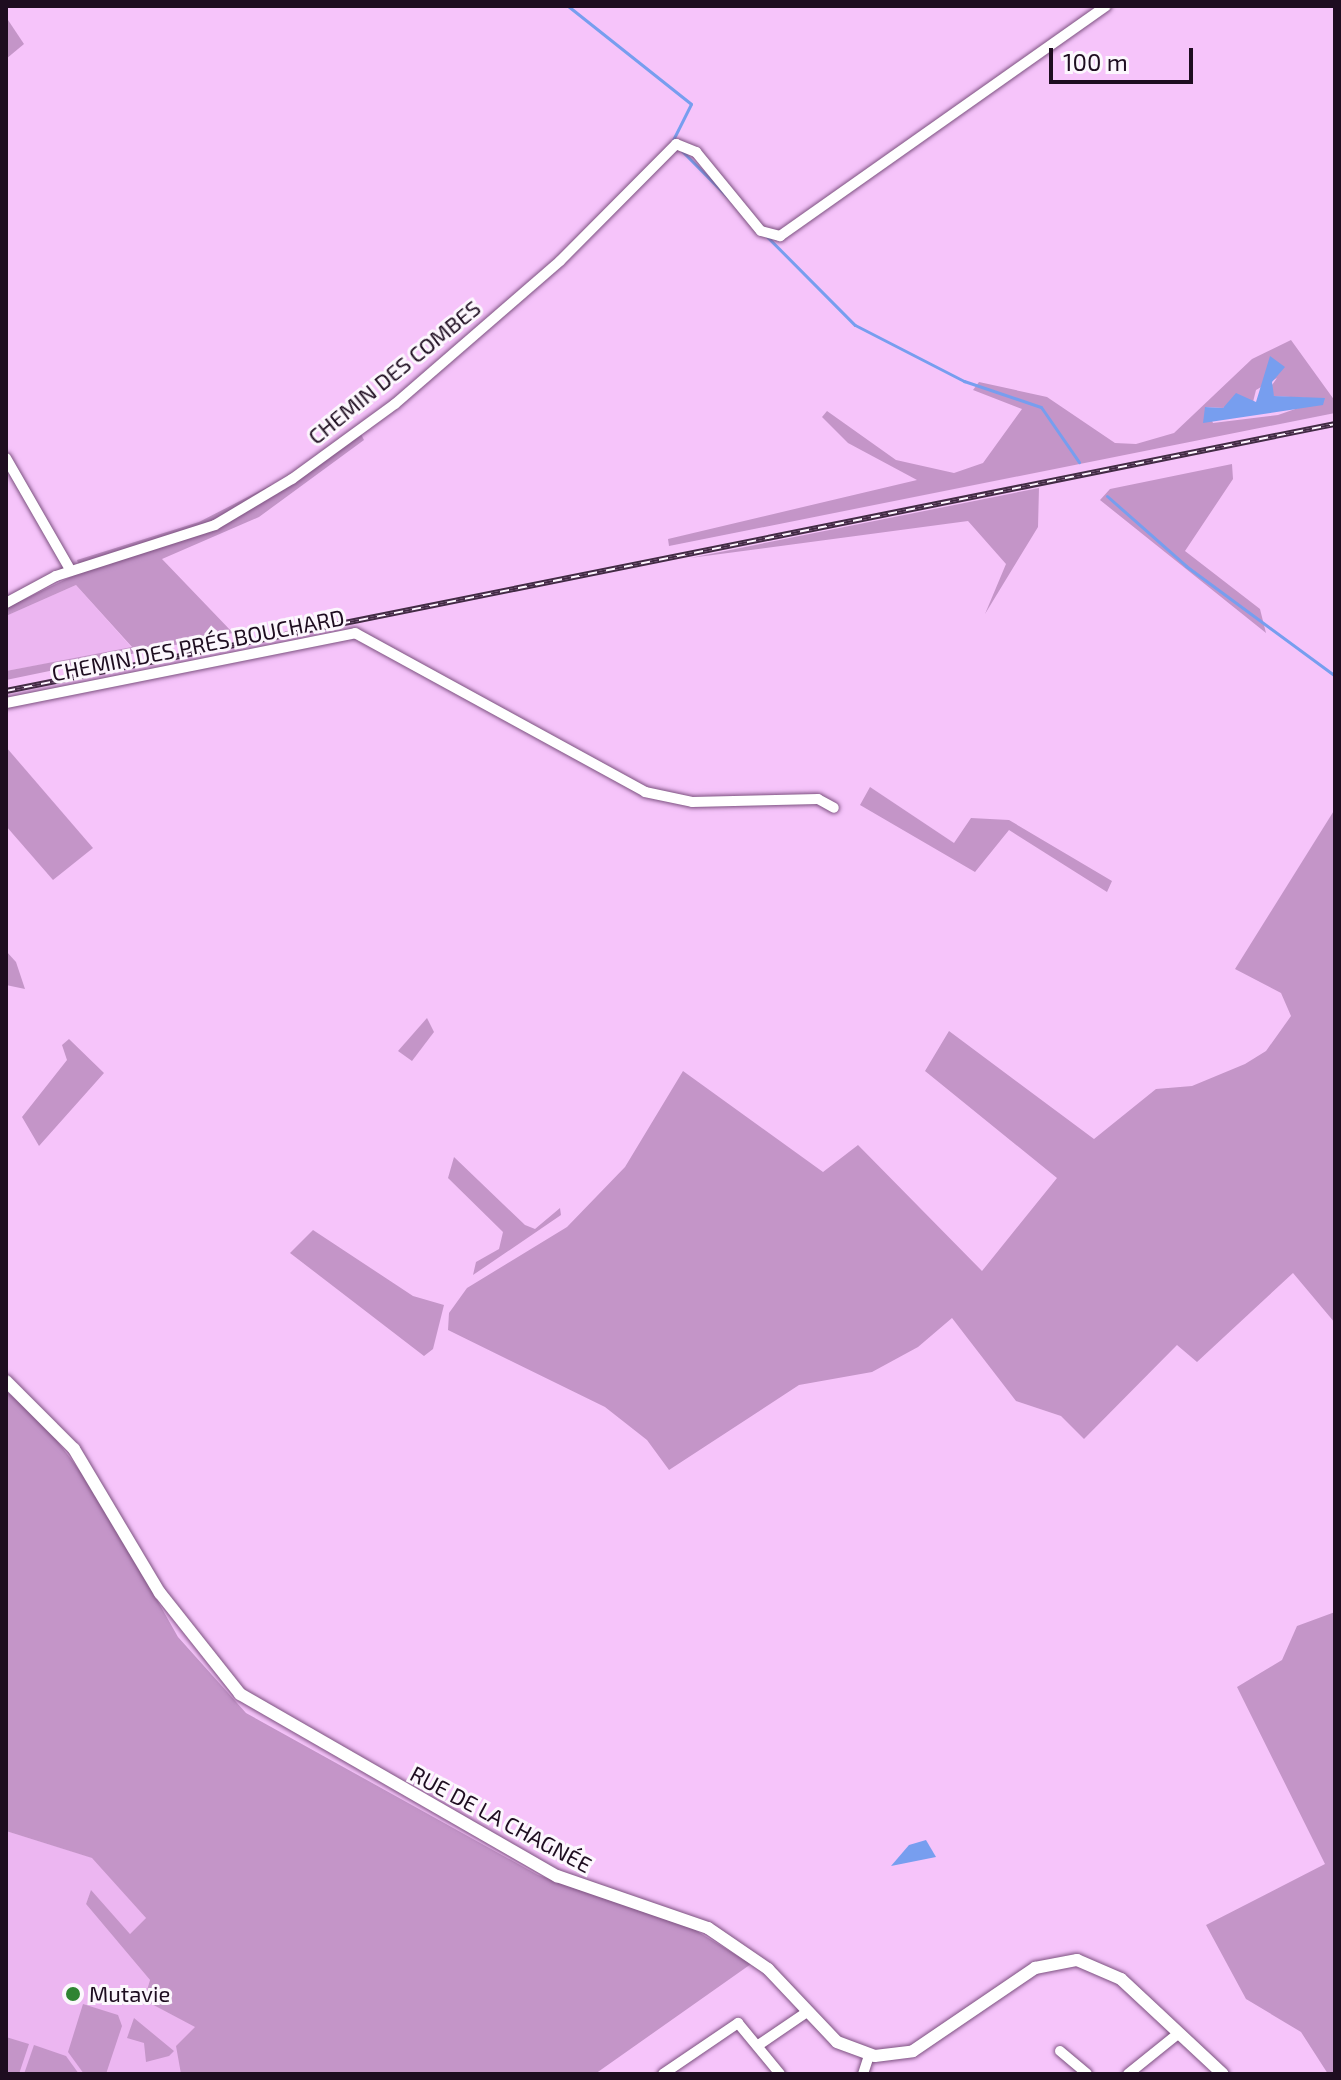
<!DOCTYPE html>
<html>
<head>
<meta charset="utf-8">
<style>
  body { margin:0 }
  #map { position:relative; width:1341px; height:2080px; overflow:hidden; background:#f6c4fa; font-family:"Exo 2",sans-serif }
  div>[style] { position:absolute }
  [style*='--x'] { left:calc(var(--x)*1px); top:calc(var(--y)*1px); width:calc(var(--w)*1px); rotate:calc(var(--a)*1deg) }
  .built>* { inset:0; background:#ecb6f1 }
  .green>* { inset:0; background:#c495c8 }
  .water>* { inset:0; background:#779eef }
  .stream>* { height:3px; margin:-1.5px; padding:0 1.5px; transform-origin:1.5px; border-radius:1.5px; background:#779eef }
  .roads { filter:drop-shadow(0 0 2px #7c5180) drop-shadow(0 0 2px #7c5180) }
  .minor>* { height:10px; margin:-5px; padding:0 5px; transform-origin:5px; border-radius:5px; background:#fff }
  .tertiary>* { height:12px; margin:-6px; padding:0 6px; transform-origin:6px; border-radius:6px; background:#fff }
  .rail>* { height:6px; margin-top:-3px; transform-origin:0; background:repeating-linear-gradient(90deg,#fcf7fd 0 9px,#422b44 0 18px); box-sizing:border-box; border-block:2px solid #422b44 }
  .dots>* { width:22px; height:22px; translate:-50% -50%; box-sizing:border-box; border:4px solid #fcf7fd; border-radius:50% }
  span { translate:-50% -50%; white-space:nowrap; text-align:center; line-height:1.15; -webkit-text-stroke:6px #fcf7fd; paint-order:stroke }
  .street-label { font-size:22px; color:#1e0d20 }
  .poi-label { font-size:22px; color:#1e0d20 }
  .left { translate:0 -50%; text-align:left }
  .frame { position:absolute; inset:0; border:8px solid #1e0d20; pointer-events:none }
  .scale { position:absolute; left:1049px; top:48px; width:144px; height:36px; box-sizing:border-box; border:4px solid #1e0d20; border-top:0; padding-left:10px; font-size:24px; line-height:28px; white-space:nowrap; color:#1e0d20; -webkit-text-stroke:6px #fcf7fd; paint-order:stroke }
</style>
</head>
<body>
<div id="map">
  <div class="built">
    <div style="clip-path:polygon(76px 585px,132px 648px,6px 671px,6px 616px)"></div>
    <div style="clip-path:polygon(6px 1831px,93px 1858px,146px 1918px,130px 1934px,91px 1891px,86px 1904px,150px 1980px,144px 2000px,196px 2027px,202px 2074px,6px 2074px)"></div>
  </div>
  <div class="green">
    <div style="clip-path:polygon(6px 17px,24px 44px,6px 59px)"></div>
    <div style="clip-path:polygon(evenodd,1291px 340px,1335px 401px,1335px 413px,669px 546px,668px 539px,917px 480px,848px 443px,822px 417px,827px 411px,896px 460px,954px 473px,983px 463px,1022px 409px,973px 390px,979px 382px,1047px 397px,1115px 443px,1136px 444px,1174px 433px,1252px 359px,1291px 340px,1277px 378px,1269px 389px,1274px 396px,1324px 399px,1278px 415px,1213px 423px,1206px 407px,1223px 408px,1242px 396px,1252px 406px,1256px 390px,1277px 378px)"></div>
    <div style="clip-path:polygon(361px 434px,364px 440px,259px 517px,162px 559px,233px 633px,6px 680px,6px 671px,132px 647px,76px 585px,6px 616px,6px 608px,81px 572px,77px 560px,199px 522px,271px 485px,277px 493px)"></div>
    <div style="clip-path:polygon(1232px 464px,1233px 479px,1185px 551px,1260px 609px,1266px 633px,1100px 500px,1110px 489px)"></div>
    <div style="clip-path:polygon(1039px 488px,1038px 527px,985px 614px,1006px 564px,968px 521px,690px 558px)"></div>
    <div style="clip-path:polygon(6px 747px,93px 848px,53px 880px,6px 826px)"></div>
    <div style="clip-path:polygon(870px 787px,954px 843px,971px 818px,1009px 820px,1112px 881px,1107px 892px,1009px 830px,975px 872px,860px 805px)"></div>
    <div style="clip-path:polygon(1335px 809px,1335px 1323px,1293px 1273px,1197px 1362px,1177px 1345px,1084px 1439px,1061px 1416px,1016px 1401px,952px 1318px,918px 1347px,872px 1372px,799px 1385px,669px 1470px,647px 1440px,605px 1407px,448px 1330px,449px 1313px,467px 1288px,567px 1227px,625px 1167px,683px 1071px,823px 1172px,858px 1145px,982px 1271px,1057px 1178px,925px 1071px,949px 1031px,1094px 1139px,1156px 1089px,1192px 1086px,1245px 1064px,1266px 1051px,1291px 1016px,1281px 993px,1235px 969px)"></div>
    <div style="clip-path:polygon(6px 951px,16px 962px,25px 989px,6px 985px)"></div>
    <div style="clip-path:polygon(427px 1018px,434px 1032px,412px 1061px,398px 1051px)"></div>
    <div style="clip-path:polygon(69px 1039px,104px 1073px,39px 1146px,22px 1117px,67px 1060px,62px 1045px)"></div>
    <div style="clip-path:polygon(454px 1157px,525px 1225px,535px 1229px,560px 1208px,561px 1215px,473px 1275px,476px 1262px,499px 1249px,503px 1232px,448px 1178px)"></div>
    <div style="clip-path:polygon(313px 1230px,413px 1296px,444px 1305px,433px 1349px,424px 1356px,290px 1253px)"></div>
    <div style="clip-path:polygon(6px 1391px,45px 1425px,96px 1492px,178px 1637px,246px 1713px,538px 1875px,682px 1922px,751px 1964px,595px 2074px,181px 2074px,176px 2046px,195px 2027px,144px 2000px,150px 1980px,86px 1904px,91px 1890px,130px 1934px,146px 1918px,92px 1858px,6px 1831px)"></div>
    <div style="clip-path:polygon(1335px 1612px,1335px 2073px,1328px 2074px,1301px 2032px,1246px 1999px,1206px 1925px,1325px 1864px,1237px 1687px,1282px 1660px,1297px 1626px)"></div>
    <div style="clip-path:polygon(83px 2004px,118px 2015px,122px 2026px,106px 2074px,84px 2074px,68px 2052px)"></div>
    <div style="clip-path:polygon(134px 2018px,174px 2051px,169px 2056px,146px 2062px,144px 2043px,127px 2038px)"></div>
    <div style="clip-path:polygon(6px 2037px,29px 2044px,19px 2074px,6px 2074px)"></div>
    <div style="clip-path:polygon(34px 2045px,66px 2056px,79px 2074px,24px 2074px)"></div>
  </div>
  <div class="water">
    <div style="clip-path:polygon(1270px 356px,1285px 367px,1272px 382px,1274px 396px,1325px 398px,1323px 405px,1203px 423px,1205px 407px,1223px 408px,1236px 393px,1256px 402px)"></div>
    <div style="clip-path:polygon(926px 1840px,936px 1857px,891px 1866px,909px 1845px)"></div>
  </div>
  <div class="stream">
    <div style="--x:568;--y:6;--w:157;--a:38.5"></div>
    <div style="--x:691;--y:104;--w:40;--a:116.6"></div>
    <div style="--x:682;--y:151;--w:245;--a:45.2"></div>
    <div style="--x:855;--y:325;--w:123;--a:27.2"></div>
    <div style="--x:964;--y:381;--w:81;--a:18.7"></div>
    <div style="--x:1041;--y:407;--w:67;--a:55.4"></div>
    <div style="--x:1107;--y:496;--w:106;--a:41.5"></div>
    <div style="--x:1186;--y:566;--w:185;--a:36.4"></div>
  </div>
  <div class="roads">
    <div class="minor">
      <div style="--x:6;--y:458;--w:130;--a:60.1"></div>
      <div style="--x:6;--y:603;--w:57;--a:-28.4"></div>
      <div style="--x:56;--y:576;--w:167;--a:-17.8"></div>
      <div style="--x:215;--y:525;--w:90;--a:-30.9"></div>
      <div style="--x:292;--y:479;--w:127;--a:-36.1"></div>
      <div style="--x:395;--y:404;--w:218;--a:-40.9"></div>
      <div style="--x:560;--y:261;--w:165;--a:-45.2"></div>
      <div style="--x:676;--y:144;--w:22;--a:22"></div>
      <div style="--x:696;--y:152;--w:102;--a:50.6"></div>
      <div style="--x:761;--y:231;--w:20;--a:15"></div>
      <div style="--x:780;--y:236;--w:399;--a:-35.2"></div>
      <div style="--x:6;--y:703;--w:356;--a:-11.3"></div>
      <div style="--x:355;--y:633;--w:331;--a:28.7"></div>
      <div style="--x:645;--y:792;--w:48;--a:12"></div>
      <div style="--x:692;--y:802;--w:126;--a:-1.4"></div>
      <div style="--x:818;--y:799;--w:18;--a:29"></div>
      <div style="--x:760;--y:2044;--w:57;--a:-34.2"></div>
      <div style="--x:1060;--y:2051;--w:35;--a:40"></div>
      <div style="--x:663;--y:2074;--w:91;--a:-34.2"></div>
      <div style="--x:738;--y:2023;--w:66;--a:50.5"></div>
      <div style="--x:863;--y:2074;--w:20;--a:-72"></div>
      <div style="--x:1128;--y:2074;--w:65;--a:-38.8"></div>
    </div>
    <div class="tertiary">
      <div style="--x:6;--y:1381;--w:96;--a:45"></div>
      <div style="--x:74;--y:1449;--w:168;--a:59.2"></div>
      <div style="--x:160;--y:1593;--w:129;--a:51.6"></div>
      <div style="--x:240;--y:1694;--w:366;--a:29.9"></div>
      <div style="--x:557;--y:1876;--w:160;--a:19"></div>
      <div style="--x:708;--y:1928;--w:73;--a:34.3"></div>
      <div style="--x:768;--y:1969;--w:100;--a:46.6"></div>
      <div style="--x:837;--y:2042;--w:40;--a:20.2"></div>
      <div style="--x:875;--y:2056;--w:38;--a:-7"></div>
      <div style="--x:913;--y:2051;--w:148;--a:-34.2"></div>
      <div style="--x:1035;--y:1968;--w:43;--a:-10.8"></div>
      <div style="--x:1077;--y:1960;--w:48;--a:23.4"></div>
      <div style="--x:1121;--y:1979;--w:139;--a:43"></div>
    </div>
  </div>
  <div class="rail">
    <div style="--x:6;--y:691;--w:1356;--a:-11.36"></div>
  </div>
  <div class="dots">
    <div style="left:73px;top:1994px;background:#2f8432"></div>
  </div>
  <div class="street-label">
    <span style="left:394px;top:372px;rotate:-39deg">CHEMIN DES COMBES</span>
    <span style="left:198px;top:645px;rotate:-11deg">CHEMIN DES PRÉS BOUCHARD</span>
    <span style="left:501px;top:1819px;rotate:28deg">RUE DE LA CHAGNÉE</span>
  </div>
  <div class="poi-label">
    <span class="left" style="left:89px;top:1994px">Mutavie</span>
  </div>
  <div class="frame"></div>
  <div class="scale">100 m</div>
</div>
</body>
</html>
